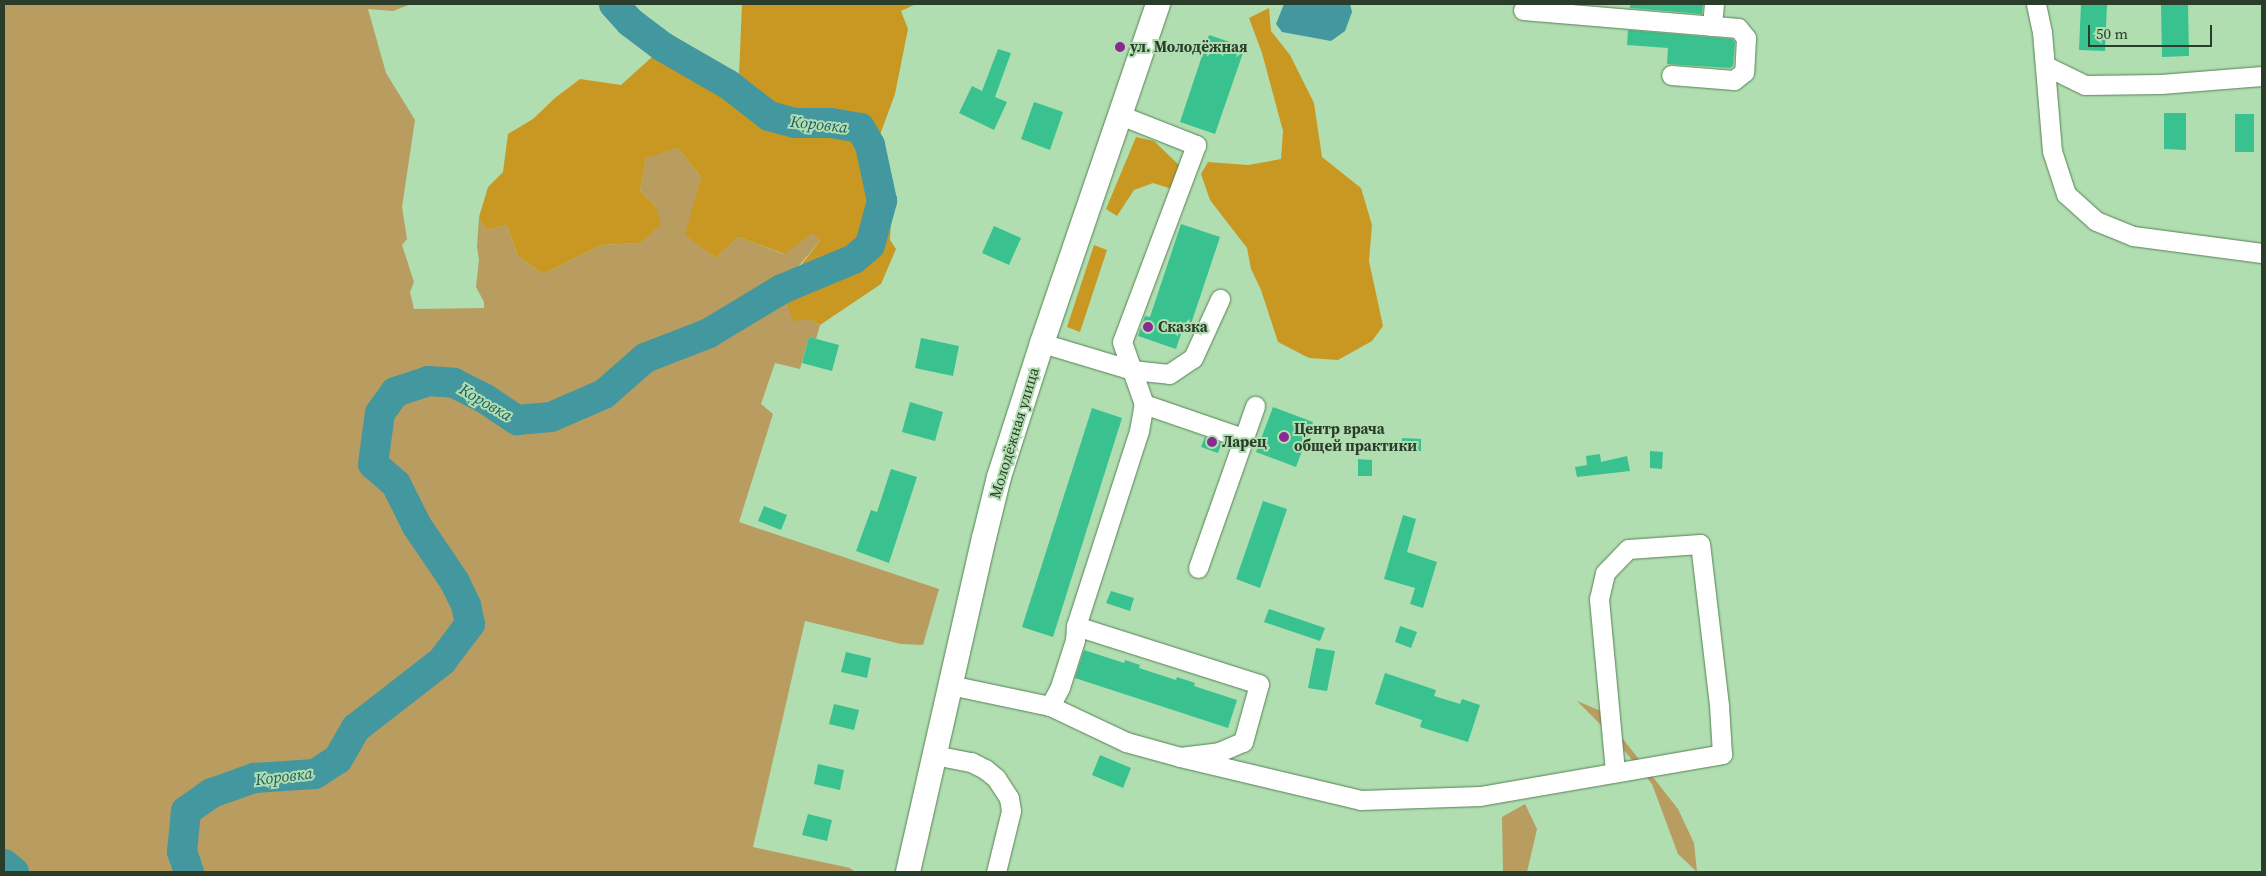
<!DOCTYPE html>
<html>
<head>
<meta charset="utf-8">
<style>
  body { margin:0 }
  #map { position:relative; width:2266px; height:876px; overflow:hidden; background:#b1deb0; font-family:"Source Serif 4",serif }
  div>[style] { position:absolute }
  [style*='--x'] { left:calc(var(--x)*1px); top:calc(var(--y)*1px); width:calc(var(--w)*1px); rotate:calc(var(--a)*1deg) }
  .green>* { inset:0; background:#b99c60 }
  .forest>* { inset:0; background:#c89822 }
  .water>* { inset:0; background:#43979f }
  .river>* { height:30px; margin:-15px; padding:0 15px; transform-origin:15px; border-radius:15px; background:#43979f }
  .building>* { inset:0; background:#3ac190 }
  .roads { filter:drop-shadow(0 0 1px #578157) drop-shadow(0 0 1px #578157) }
  .minor>* { height:19px; margin:-9.5px; padding:0 9.5px; transform-origin:9.5px; border-radius:9.5px; background:#fff }
  .major>* { height:24px; margin:-12px; padding:0 12px; transform-origin:12px; border-radius:12px; background:#fff }
  .dots>* { width:14px; height:14px; translate:-50% -50%; box-sizing:border-box; border:2px solid #b1deb0; border-radius:50% }
  span { translate:-50% -50%; white-space:nowrap; text-align:center; line-height:1.15; -webkit-text-stroke:4px #b1deb0; paint-order:stroke }
  .poi-label { font-size:15px; color:#2a3c2a; font-weight:700 }
  .left { translate:0 -50%; text-align:left }
  .street-label { font-size:15px; color:#2a3c2a }
  .water-label { font-size:16px; color:#165b62; font-style:italic }
  .frame { position:absolute; inset:0; border:5px solid #2a3c2a; pointer-events:none }
  .scale { position:absolute; left:2088px; top:25px; width:124px; height:22px; box-sizing:border-box; border:2px solid #2a3c2a; border-top:0; padding-left:6px; font-size:15px; line-height:18px; white-space:nowrap; color:#2a3c2a; -webkit-text-stroke:4px #b1deb0; paint-order:stroke }
</style>
</head>
<body>
<div id="map">
  <div class="green">
    <div style="clip-path:polygon(4px 4px,411px 4px,393px 11px,368px 9px,386px 73px,415px 120px,402px 207px,407px 239px,402px 245px,414px 282px,410px 292px,414px 309px,484px 308px,484px 302px,476px 287px,479px 260px,477px 247px,479px 217px,486px 230px,507px 225px,518px 256px,543px 274px,601px 245px,640px 243px,656px 207px,640px 191px,646px 157px,678px 148px,701px 177px,686px 235px,716px 258px,738px 237px,783px 254px,813px 232px,820px 241px,791px 275px,809px 319px,820px 325px,816px 339px,809px 337px,800px 369px,775px 363px,761px 404px,773px 414px,739px 522px,939px 589px,923px 645px,901px 644px,805px 621px,753px 847px,850px 868px,855px 872px,4px 872px)"></div>
    <div style="clip-path:polygon(1577px 701px,1601px 711px,1678px 809px,1694px 843px,1697px 872px,1678px 854px,1652px 784px,1613px 737px)"></div>
    <div style="clip-path:polygon(1525px 804px,1537px 829px,1527px 872px,1503px 872px,1502px 817px)"></div>
  </div>
  <div class="forest">
    <div style="clip-path:polygon(742px 4px,916px 4px,901px 11px,908px 29px,895px 94px,874px 151px,888px 169px,892px 203px,890px 240px,896px 249px,881px 284px,820px 325px,809px 319px,793px 321px,782px 289px,820px 241px,813px 233px,784px 254px,738px 237px,716px 258px,685px 235px,701px 177px,678px 148px,646px 158px,640px 191px,656px 207px,661px 224px,640px 243px,601px 245px,543px 274px,518px 256px,507px 225px,486px 230px,479px 217px,488px 187px,503px 172px,508px 134px,533px 119px,555px 98px,580px 79px,621px 85px,663px 47px,661px 62px,731px 94px,739px 75px)"></div>
    <div style="clip-path:polygon(1269px 8px,1271px 31px,1290px 55px,1314px 103px,1322px 157px,1361px 188px,1372px 225px,1369px 261px,1383px 326px,1372px 341px,1338px 360px,1309px 358px,1278px 342px,1261px 290px,1251px 269px,1247px 248px,1210px 200px,1201px 174px,1208px 162px,1248px 165px,1281px 159px,1283px 131px,1262px 53px,1249px 18px)"></div>
    <div style="clip-path:polygon(1136px 137px,1154px 141px,1182px 168px,1172px 189px,1153px 183px,1134px 190px,1117px 216px,1106px 209px)"></div>
    <div style="clip-path:polygon(1094px 245px,1107px 250px,1080px 332px,1067px 327px)"></div>
  </div>
  <div class="water">
    <div style="clip-path:polygon(1284px 4px,1350px 4px,1352px 12px,1345px 31px,1331px 41px,1282px 32px,1276px 24px)"></div>
  </div>
  <div class="river">
    <div style="--x:4;--y:864;--w:13;--a:39"></div>
    <div style="--x:189;--y:872;--w:21;--a:-109"></div>
    <div style="--x:182;--y:852;--w:41;--a:-84.4"></div>
    <div style="--x:186;--y:811;--w:32;--a:-35"></div>
    <div style="--x:212;--y:793;--w:45;--a:-19.7"></div>
    <div style="--x:254;--y:778;--w:61;--a:-3.8"></div>
    <div style="--x:315;--y:774;--w:27;--a:-33"></div>
    <div style="--x:338;--y:759;--w:36;--a:-60"></div>
    <div style="--x:356;--y:728;--w:109;--a:-37.9"></div>
    <div style="--x:442;--y:661;--w:46;--a:-52.9"></div>
    <div style="--x:470;--y:624;--w:19;--a:-102"></div>
    <div style="--x:466;--y:605;--w:25;--a:-116"></div>
    <div style="--x:455;--y:582;--w:68;--a:-124.2"></div>
    <div style="--x:417;--y:526;--w:47;--a:-116.6"></div>
    <div style="--x:396;--y:484;--w:30;--a:-139"></div>
    <div style="--x:373;--y:464;--w:51;--a:-82.2"></div>
    <div style="--x:380;--y:413;--w:26;--a:-54"></div>
    <div style="--x:395;--y:392;--w:35;--a:-18"></div>
    <div style="--x:428;--y:381;--w:26;--a:4"></div>
    <div style="--x:454;--y:383;--w:34;--a:27"></div>
    <div style="--x:484;--y:398;--w:40;--a:34"></div>
    <div style="--x:517;--y:420;--w:34;--a:-5"></div>
    <div style="--x:551;--y:417;--w:58;--a:-23.5"></div>
    <div style="--x:604;--y:394;--w:55;--a:-41.3"></div>
    <div style="--x:645;--y:358;--w:69;--a:-21.3"></div>
    <div style="--x:709;--y:333;--w:85;--a:-31.1"></div>
    <div style="--x:782;--y:289;--w:78;--a:-22.6"></div>
    <div style="--x:854;--y:259;--w:21;--a:-41"></div>
    <div style="--x:870;--y:245;--w:46;--a:-74.7"></div>
    <div style="--x:882;--y:201;--w:57;--a:-102.1"></div>
    <div style="--x:870;--y:145;--w:20;--a:-120"></div>
    <div style="--x:860;--y:128;--w:29;--a:-170"></div>
    <div style="--x:831;--y:123;--w:36;--a:180"></div>
    <div style="--x:795;--y:123;--w:27;--a:-165"></div>
    <div style="--x:769;--y:116;--w:51;--a:-142.2"></div>
    <div style="--x:729;--y:85;--w:76;--a:-150.1"></div>
    <div style="--x:663;--y:47;--w:41;--a:-142.9"></div>
    <div style="--x:630;--y:22;--w:24;--a:-132"></div>
  </div>
  <div class="building">
    <div style="clip-path:polygon(1630px 4px,1703px 4px,1702px 14px,1630px 8px)"></div>
    <div style="clip-path:polygon(2081px 4px,2107px 4px,2105px 51px,2079px 50px)"></div>
    <div style="clip-path:polygon(2161px 4px,2188px 4px,2189px 56px,2162px 57px)"></div>
    <div style="clip-path:polygon(1628px 30px,1732px 39px,1735px 42px,1733px 66px,1730px 68px,1667px 64px,1668px 48px,1627px 45px)"></div>
    <div style="clip-path:polygon(1209px 35px,1245px 47px,1215px 134px,1180px 122px)"></div>
    <div style="clip-path:polygon(998px 49px,1011px 53px,995px 97px,1007px 102px,994px 130px,959px 113px,972px 86px,982px 91px)"></div>
    <div style="clip-path:polygon(1034px 102px,1063px 112px,1050px 150px,1021px 139px)"></div>
    <div style="clip-path:polygon(2164px 113px,2186px 113px,2186px 150px,2164px 149px)"></div>
    <div style="clip-path:polygon(2235px 114px,2254px 114px,2254px 152px,2235px 152px)"></div>
    <div style="clip-path:polygon(1181px 224px,1220px 237px,1189px 330px,1183px 328px,1176px 349px,1138px 336px,1145px 316px,1150px 317px)"></div>
    <div style="clip-path:polygon(994px 226px,1021px 238px,1009px 265px,982px 253px)"></div>
    <div style="clip-path:polygon(809px 337px,839px 345px,832px 371px,802px 363px)"></div>
    <div style="clip-path:polygon(921px 338px,959px 346px,953px 376px,915px 368px)"></div>
    <div style="clip-path:polygon(910px 402px,943px 412px,935px 441px,902px 432px)"></div>
    <div style="clip-path:polygon(1273px 407px,1313px 422px,1296px 467px,1256px 452px)"></div>
    <div style="clip-path:polygon(1092px 408px,1122px 418px,1053px 637px,1022px 627px)"></div>
    <div style="clip-path:polygon(1205px 437px,1222px 443px,1218px 453px,1201px 447px)"></div>
    <div style="clip-path:polygon(1402px 438px,1421px 439px,1421px 451px,1402px 451px)"></div>
    <div style="clip-path:polygon(1650px 451px,1663px 452px,1662px 469px,1650px 468px)"></div>
    <div style="clip-path:polygon(1600px 454px,1601px 462px,1627px 456px,1630px 471px,1577px 477px,1575px 467px,1587px 465px,1586px 456px)"></div>
    <div style="clip-path:polygon(1358px 459px,1372px 460px,1372px 476px,1358px 476px)"></div>
    <div style="clip-path:polygon(891px 469px,917px 477px,889px 563px,856px 551px,871px 510px,877px 512px)"></div>
    <div style="clip-path:polygon(1263px 501px,1287px 509px,1260px 588px,1236px 579px)"></div>
    <div style="clip-path:polygon(764px 506px,787px 515px,781px 530px,758px 521px)"></div>
    <div style="clip-path:polygon(1403px 515px,1416px 519px,1407px 552px,1437px 562px,1423px 608px,1410px 604px,1415px 588px,1384px 579px)"></div>
    <div style="clip-path:polygon(1111px 591px,1134px 598px,1130px 611px,1106px 603px)"></div>
    <div style="clip-path:polygon(1269px 609px,1325px 628px,1320px 641px,1264px 622px)"></div>
    <div style="clip-path:polygon(1400px 626px,1417px 632px,1411px 648px,1395px 642px)"></div>
    <div style="clip-path:polygon(1316px 648px,1335px 651px,1327px 691px,1308px 688px)"></div>
    <div style="clip-path:polygon(1084px 650px,1124px 663px,1125px 660px,1140px 665px,1139px 668px,1176px 680px,1177px 677px,1195px 683px,1194px 686px,1237px 700px,1228px 728px,1075px 678px)"></div>
    <div style="clip-path:polygon(846px 652px,871px 658px,867px 678px,841px 672px)"></div>
    <div style="clip-path:polygon(1385px 673px,1436px 690px,1434px 696px,1460px 704px,1462px 699px,1480px 705px,1468px 742px,1420px 727px,1422px 720px,1375px 704px)"></div>
    <div style="clip-path:polygon(834px 704px,859px 710px,854px 730px,829px 724px)"></div>
    <div style="clip-path:polygon(1100px 755px,1131px 768px,1123px 788px,1092px 775px)"></div>
    <div style="clip-path:polygon(818px 764px,844px 770px,840px 790px,814px 784px)"></div>
    <div style="clip-path:polygon(808px 814px,832px 820px,827px 841px,802px 835px)"></div>
  </div>
  <div class="roads">
    <div class="minor">
      <div style="--x:2036;--y:4;--w:29;--a:78"></div>
      <div style="--x:2042;--y:32;--w:119;--a:85.2"></div>
      <div style="--x:2052;--y:151;--w:45;--a:72"></div>
      <div style="--x:2066;--y:194;--w:40;--a:42"></div>
      <div style="--x:2096;--y:221;--w:40;--a:22"></div>
      <div style="--x:2133;--y:236;--w:130;--a:7.5"></div>
      <div style="--x:1523;--y:10;--w:216;--a:4.8"></div>
      <div style="--x:1738;--y:28;--w:13;--a:51"></div>
      <div style="--x:1746;--y:38;--w:34;--a:93"></div>
      <div style="--x:1744;--y:72;--w:13;--a:141"></div>
      <div style="--x:1734;--y:80;--w:63;--a:-175.5"></div>
      <div style="--x:1712;--y:26;--w:22;--a:-85"></div>
      <div style="--x:2046;--y:66;--w:43;--a:26"></div>
      <div style="--x:2085;--y:85;--w:76;--a:-0.8"></div>
      <div style="--x:2161;--y:84;--w:101;--a:-4.5"></div>
      <div style="--x:1120;--y:115;--w:82;--a:21.5"></div>
      <div style="--x:1196;--y:145;--w:210;--a:110.6"></div>
      <div style="--x:1122;--y:342;--w:66;--a:70.5"></div>
      <div style="--x:1042;--y:343;--w:94;--a:16.7"></div>
      <div style="--x:1132;--y:370;--w:37;--a:6"></div>
      <div style="--x:1169;--y:374;--w:29;--a:-34"></div>
      <div style="--x:1193;--y:358;--w:65;--a:-65.4"></div>
      <div style="--x:1198;--y:568;--w:172;--a:-70.6"></div>
      <div style="--x:950;--y:685;--w:102;--a:11.9"></div>
      <div style="--x:1050;--y:706;--w:84;--a:25.3"></div>
      <div style="--x:1126;--y:742;--w:56;--a:15.5"></div>
      <div style="--x:1180;--y:757;--w:39;--a:-7"></div>
      <div style="--x:1219;--y:752;--w:26;--a:-23"></div>
      <div style="--x:1243;--y:742;--w:60;--a:-74.6"></div>
      <div style="--x:1259;--y:684;--w:192;--a:-162.4"></div>
      <div style="--x:1050;--y:706;--w:21;--a:-62"></div>
      <div style="--x:1060;--y:687;--w:49;--a:-72.3"></div>
      <div style="--x:1075;--y:640;--w:14;--a:-86"></div>
      <div style="--x:1076;--y:626;--w:205;--a:-72.1"></div>
      <div style="--x:1139;--y:431;--w:27;--a:-80"></div>
      <div style="--x:1144;--y:404;--w:105;--a:19"></div>
      <div style="--x:934;--y:755;--w:38;--a:11"></div>
      <div style="--x:971;--y:762;--w:16;--a:27"></div>
      <div style="--x:985;--y:769;--w:14;--a:39"></div>
      <div style="--x:996;--y:778;--w:24;--a:57"></div>
      <div style="--x:1009;--y:798;--w:13;--a:81"></div>
      <div style="--x:1011;--y:811;--w:63;--a:103.8"></div>
      <div style="--x:1180;--y:757;--w:186;--a:13.4"></div>
      <div style="--x:1361;--y:800;--w:119;--a:-1.9"></div>
      <div style="--x:1480;--y:796;--w:246;--a:-9.8"></div>
      <div style="--x:1722;--y:754;--w:49;--a:-93.5"></div>
      <div style="--x:1719;--y:705;--w:162;--a:-96.7"></div>
      <div style="--x:1700;--y:544;--w:72;--a:176"></div>
      <div style="--x:1628;--y:549;--w:33;--a:134"></div>
      <div style="--x:1605;--y:573;--w:27;--a:103"></div>
      <div style="--x:1599;--y:599;--w:174;--a:84.7"></div>
    </div>
    <div class="major">
      <div style="--x:908;--y:872;--w:343;--a:-77.2"></div>
      <div style="--x:984;--y:538;--w:63;--a:-76.2"></div>
      <div style="--x:999;--y:477;--w:141;--a:-72.2"></div>
      <div style="--x:1042;--y:343;--w:358;--a:-71.1"></div>
    </div>
  </div>
  <div class="dots">
    <div style="left:1120px;top:47px;background:#892992"></div>
    <div style="left:1148px;top:327px;background:#892992"></div>
    <div style="left:1284px;top:437px;background:#892992"></div>
    <div style="left:1212px;top:442px;background:#892992"></div>
  </div>
  <div class="poi-label">
    <span class="left" style="left:1130px;top:47px">ул. Молодёжная</span>
    <span class="left" style="left:1158px;top:327px">Сказка</span>
    <span class="left" style="left:1294px;top:437px">Центр врача<br>общей практики</span>
    <span class="left" style="left:1222px;top:442px">Ларец</span>
  </div>
  <div class="street-label">
    <span style="left:1014px;top:433px;rotate:-73deg">Молодёжная улица</span>
  </div>
  <div class="water-label">
    <span style="left:819px;top:124px;rotate:6deg">Коровка</span>
    <span style="left:486px;top:402px;rotate:30deg">Коровка</span>
    <span style="left:284px;top:776px;rotate:-7deg">Коровка</span>
  </div>
  <div class="frame"></div>
  <div class="scale">50 m</div>
</div>
</body>
</html>
